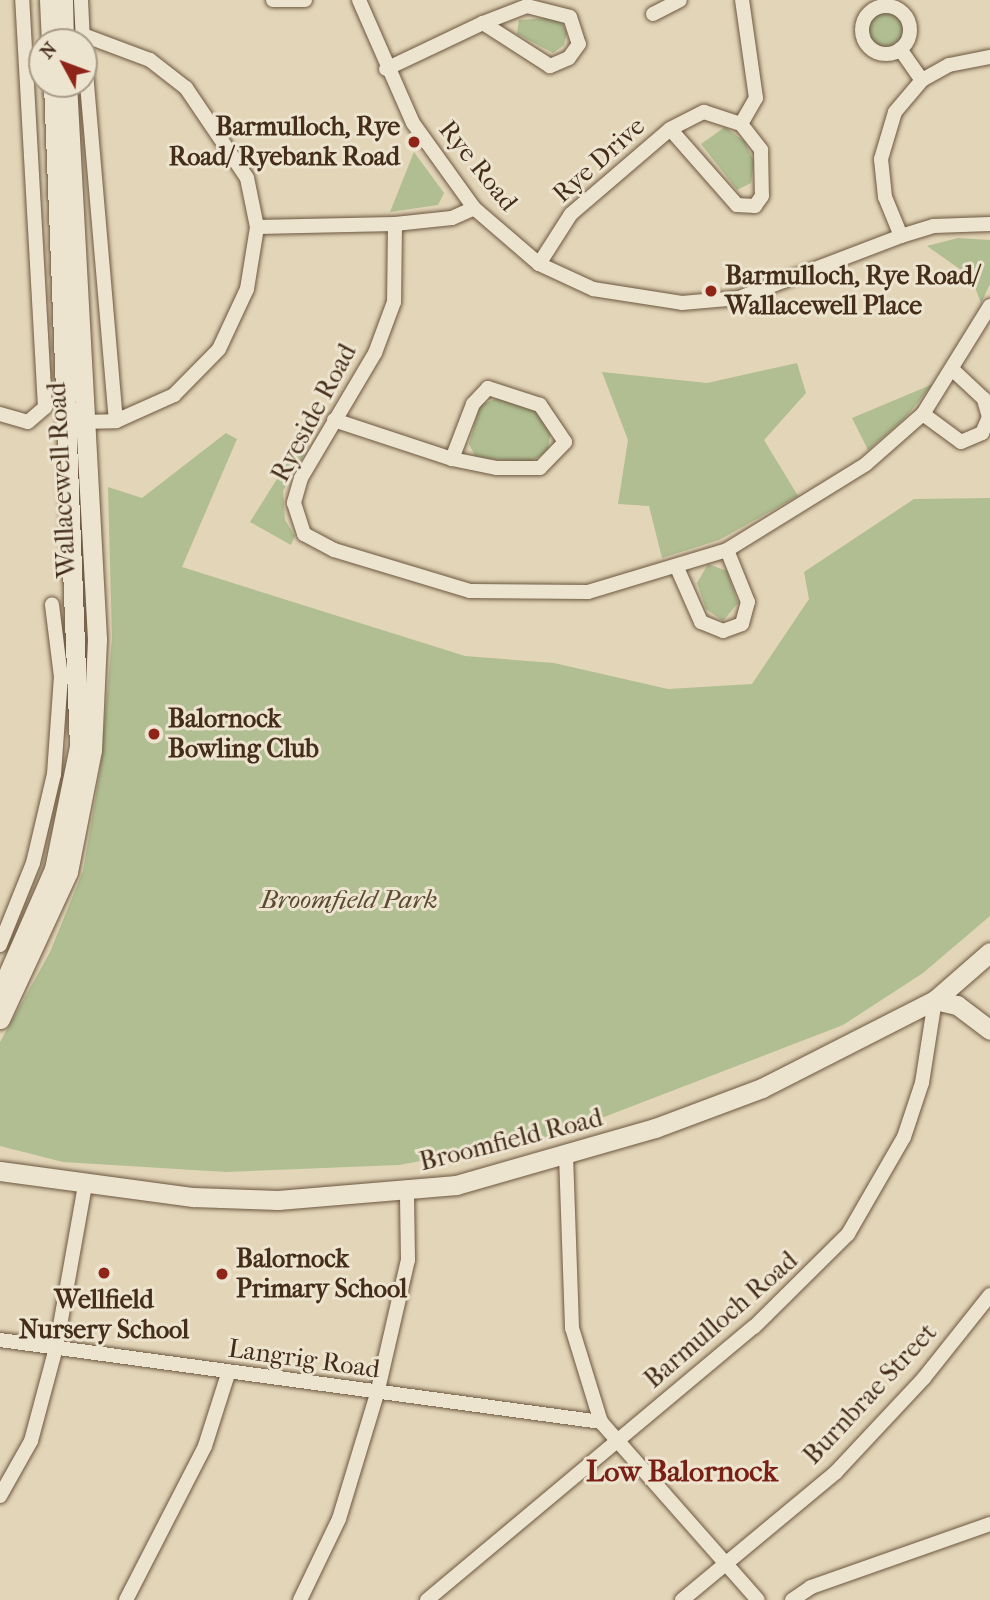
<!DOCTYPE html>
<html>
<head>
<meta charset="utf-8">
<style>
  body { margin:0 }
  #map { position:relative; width:990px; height:1600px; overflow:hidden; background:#e3d5b7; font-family:"IM FELL French Canon",serif }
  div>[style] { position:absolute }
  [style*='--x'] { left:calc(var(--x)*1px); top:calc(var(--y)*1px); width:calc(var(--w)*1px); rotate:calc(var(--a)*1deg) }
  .green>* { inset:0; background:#b0be91 }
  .round { border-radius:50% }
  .roads { filter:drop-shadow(0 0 2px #6c5740) drop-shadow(0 0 2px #6c5740) }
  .street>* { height:14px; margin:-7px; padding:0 7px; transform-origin:7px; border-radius:7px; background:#ede4d0 }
  .street>.ring { margin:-7px; padding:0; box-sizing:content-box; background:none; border:14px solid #ede4d0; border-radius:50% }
  .secondary>* { height:19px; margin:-9.5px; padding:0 9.5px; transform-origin:9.5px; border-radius:9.5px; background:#ede4d0 }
  .dots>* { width:19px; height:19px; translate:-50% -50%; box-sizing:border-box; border:4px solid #ede4d0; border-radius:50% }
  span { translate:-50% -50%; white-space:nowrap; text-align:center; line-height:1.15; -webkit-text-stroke:6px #ede4d0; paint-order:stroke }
  .poi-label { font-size:26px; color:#442d19; font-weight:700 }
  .right { translate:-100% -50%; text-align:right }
  .left { translate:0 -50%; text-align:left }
  .street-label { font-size:26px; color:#442d19 }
  .park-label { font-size:26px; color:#5a4a31; font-style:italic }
  .quarter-label { font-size:30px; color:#7a1f14; font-weight:700 }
  .north { position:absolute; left:28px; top:28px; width:70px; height:70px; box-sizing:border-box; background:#ede4d0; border:2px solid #a99b87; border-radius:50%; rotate:311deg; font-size:19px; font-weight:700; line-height:28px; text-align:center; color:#442d19 }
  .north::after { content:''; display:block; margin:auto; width:24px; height:32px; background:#8f2418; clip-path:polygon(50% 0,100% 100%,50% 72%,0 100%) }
</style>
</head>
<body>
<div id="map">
  <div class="green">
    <div class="round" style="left:869px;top:13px;width:34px;height:34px"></div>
    <div style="clip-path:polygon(546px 18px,559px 20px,567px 32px,564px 45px,553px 53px,517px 34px,519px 20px)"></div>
    <div style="clip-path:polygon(725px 127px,745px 142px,754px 162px,751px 183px,737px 190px,701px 144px)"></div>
    <div style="clip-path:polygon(414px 152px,444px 193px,438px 205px,390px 212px)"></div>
    <div style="clip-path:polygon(958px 238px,990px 240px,990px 284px,981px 303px,971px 277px,927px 246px)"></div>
    <div style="clip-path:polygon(797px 363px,806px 393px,764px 440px,798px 496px,719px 540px,662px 558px,649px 506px,618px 504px,628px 440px,602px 372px,707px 383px)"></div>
    <div style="clip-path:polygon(933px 384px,905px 418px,868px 450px,852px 418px)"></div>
    <div style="clip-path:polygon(506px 395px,540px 414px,551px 429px,548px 451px,530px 462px,476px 458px,469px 444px,480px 405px)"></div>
    <div style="clip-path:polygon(226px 433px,237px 439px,182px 567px,465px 656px,554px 663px,668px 689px,752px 684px,809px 599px,804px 572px,914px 499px,990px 498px,990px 916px,923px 973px,843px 1025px,552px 1137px,399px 1165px,226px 1172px,63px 1162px,0 1146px,0 1042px,50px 952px,83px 871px,100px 771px,112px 639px,108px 487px,142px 498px)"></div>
    <div style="clip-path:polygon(297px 447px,306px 452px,283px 491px,285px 520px,295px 536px,291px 545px,250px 522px)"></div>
    <div style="clip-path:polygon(708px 564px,727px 571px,738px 603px,723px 621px,706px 609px,697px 583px)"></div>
  </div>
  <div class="roads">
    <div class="street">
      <div style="--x:81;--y:0;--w:42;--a:87.3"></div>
      <div style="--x:273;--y:0;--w:32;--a:0"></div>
      <div style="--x:359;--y:0;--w:134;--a:66.3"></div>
      <div style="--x:413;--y:123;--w:105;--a:54.3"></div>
      <div style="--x:474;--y:208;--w:86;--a:40.7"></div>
      <div style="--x:539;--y:264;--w:60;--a:24.8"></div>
      <div style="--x:593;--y:289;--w:90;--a:8.9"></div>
      <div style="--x:682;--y:303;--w:57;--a:-5"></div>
      <div style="--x:739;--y:298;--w:173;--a:-20.9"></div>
      <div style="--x:901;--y:236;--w:34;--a:-17"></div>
      <div style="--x:934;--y:226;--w:56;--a:-2"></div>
      <div class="ring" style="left:862px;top:6px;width:34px;height:34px"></div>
      <div style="--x:653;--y:14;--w:30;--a:-27"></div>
      <div style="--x:84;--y:49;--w:373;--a:85.1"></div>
      <div style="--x:900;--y:49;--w:38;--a:55"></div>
      <div style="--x:386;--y:69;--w:107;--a:-25.4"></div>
      <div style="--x:483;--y:23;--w:47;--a:-21.1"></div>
      <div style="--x:527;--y:6;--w:44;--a:14.3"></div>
      <div style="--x:570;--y:17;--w:28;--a:72"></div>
      <div style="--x:579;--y:44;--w:17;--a:126"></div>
      <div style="--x:569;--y:58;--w:21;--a:157"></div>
      <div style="--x:550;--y:66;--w:80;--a:-147.3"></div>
      <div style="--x:741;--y:124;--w:30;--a:-60"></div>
      <div style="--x:756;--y:98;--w:99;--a:-98.1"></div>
      <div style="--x:395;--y:224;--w:78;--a:90.7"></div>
      <div style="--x:394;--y:302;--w:54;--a:110.4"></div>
      <div style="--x:375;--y:353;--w:145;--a:120.6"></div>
      <div style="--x:301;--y:478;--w:26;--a:106"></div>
      <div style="--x:294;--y:503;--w:33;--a:72"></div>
      <div style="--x:304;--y:534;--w:34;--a:28"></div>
      <div style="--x:334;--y:550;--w:142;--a:16.8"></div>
      <div style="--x:470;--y:591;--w:118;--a:0.5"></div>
      <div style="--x:588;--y:592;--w:145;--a:-16.8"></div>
      <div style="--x:727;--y:550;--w:163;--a:-31.7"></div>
      <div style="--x:866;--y:464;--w:76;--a:-41.3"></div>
      <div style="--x:923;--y:414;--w:127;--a:-58.2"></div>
      <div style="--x:257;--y:227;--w:138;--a:-1.2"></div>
      <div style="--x:395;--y:224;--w:57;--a:-6"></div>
      <div style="--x:452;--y:218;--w:24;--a:-24"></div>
      <div style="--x:901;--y:236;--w:42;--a:-112.3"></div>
      <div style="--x:885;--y:197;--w:38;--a:-96"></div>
      <div style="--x:881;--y:159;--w:49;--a:-73.4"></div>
      <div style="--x:895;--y:112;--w:42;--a:-49.8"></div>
      <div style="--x:922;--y:80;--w:31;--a:-29"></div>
      <div style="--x:949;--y:65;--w:42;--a:-11"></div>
      <div style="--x:539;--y:264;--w:59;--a:-57.4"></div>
      <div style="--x:571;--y:214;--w:130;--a:-40.6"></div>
      <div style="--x:670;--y:129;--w:38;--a:-27"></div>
      <div style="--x:704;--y:112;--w:39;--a:18"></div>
      <div style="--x:741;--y:124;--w:33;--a:52"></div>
      <div style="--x:761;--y:150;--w:46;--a:88.8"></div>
      <div style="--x:762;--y:196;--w:12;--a:125"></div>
      <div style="--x:755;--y:206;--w:18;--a:-177"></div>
      <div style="--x:737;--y:205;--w:101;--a:-131.4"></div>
      <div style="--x:0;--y:414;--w:29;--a:16"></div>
      <div style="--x:28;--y:422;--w:23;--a:-41"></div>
      <div style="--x:45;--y:407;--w:408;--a:-93.2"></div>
      <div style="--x:923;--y:414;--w:47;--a:36.4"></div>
      <div style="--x:961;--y:442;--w:23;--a:-23"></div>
      <div style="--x:982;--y:433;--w:17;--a:-66"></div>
      <div style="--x:989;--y:417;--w:19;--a:-106"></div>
      <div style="--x:984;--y:399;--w:40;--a:-137"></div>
      <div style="--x:334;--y:420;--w:124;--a:18.3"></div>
      <div style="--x:452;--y:459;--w:46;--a:11.3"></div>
      <div style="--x:497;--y:468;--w:43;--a:0"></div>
      <div style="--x:540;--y:468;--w:36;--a:-46"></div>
      <div style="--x:565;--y:442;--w:45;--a:-124"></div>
      <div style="--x:540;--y:405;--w:55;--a:-161.9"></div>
      <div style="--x:488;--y:388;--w:22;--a:133"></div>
      <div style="--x:473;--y:404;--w:59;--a:110.9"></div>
      <div style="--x:77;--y:422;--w:39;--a:-1"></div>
      <div style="--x:116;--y:421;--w:64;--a:-24.1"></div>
      <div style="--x:174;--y:395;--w:64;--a:-45.6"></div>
      <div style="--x:219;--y:349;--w:66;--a:-65"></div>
      <div style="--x:247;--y:289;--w:63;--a:-80.8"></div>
      <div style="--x:257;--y:227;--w:50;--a:-101.5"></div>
      <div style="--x:247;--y:178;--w:109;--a:-124.1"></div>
      <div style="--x:186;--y:88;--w:46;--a:-142.1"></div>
      <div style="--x:150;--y:60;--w:72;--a:-159.5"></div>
      <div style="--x:678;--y:570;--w:57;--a:66.1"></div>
      <div style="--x:701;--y:622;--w:24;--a:22"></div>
      <div style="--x:723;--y:631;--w:20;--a:-20"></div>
      <div style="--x:742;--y:624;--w:23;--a:-75"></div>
      <div style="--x:748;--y:602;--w:56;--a:-112"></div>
      <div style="--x:0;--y:945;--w:88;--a:-68.1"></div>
      <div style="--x:33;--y:863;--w:91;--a:-76.7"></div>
      <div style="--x:54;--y:774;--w:97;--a:-85.9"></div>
      <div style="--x:61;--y:677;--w:73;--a:-97.1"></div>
      <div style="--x:566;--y:1155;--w:173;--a:88"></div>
      <div style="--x:572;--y:1328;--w:98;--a:72.9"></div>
      <div style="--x:601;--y:1422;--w:237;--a:48.6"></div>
      <div style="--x:0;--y:1340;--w:607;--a:7.77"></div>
      <div style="--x:0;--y:1496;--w:63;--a:-60.6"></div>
      <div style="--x:31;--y:1441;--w:96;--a:-75"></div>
      <div style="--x:56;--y:1348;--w:166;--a:-79.9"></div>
      <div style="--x:126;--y:1600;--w:173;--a:-62.8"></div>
      <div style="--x:205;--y:1446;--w:76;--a:-72.3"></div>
      <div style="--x:300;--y:1600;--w:90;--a:-64.3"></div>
      <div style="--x:339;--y:1519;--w:131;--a:-73.1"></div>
      <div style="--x:377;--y:1394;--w:138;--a:-77"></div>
      <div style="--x:408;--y:1260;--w:67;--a:-90.9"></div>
      <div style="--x:427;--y:1600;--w:426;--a:-39.9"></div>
      <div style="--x:754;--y:1327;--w:132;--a:-44.7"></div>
      <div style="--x:848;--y:1234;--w:112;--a:-60"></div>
      <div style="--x:904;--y:1137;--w:57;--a:-71.6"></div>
      <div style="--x:922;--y:1083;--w:84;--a:-81.1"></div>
      <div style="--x:682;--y:1600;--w:200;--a:-39.7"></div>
      <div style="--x:836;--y:1472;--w:129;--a:-46.9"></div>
      <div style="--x:924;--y:1378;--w:106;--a:-51.5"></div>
      <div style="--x:792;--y:1600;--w:23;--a:-34"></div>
      <div style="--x:811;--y:1587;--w:190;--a:-19.4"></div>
    </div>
    <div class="secondary">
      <div style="--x:49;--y:0;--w:42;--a:87.3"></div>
      <div style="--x:63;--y:0;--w:42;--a:88.6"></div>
      <div style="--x:0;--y:992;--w:134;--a:-66.3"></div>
      <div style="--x:54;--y:869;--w:126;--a:-78.5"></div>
      <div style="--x:79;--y:746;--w:663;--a:-92.25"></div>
      <div style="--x:935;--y:1000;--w:23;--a:13"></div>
      <div style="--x:957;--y:1005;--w:41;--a:37.1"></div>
      <div style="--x:0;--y:1019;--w:162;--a:-65.2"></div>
      <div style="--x:68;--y:872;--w:124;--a:-78.9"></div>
      <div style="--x:92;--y:750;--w:111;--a:-87.4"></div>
      <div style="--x:97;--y:639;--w:556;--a:-93.09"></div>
      <div style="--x:0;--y:1171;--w:195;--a:7.7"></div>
      <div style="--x:193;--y:1197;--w:85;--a:2"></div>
      <div style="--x:278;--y:1200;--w:179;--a:-4.8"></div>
      <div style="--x:456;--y:1185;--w:207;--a:-16"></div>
      <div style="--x:655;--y:1128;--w:114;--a:-20.5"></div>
      <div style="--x:762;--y:1088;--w:194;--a:-27"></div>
      <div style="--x:935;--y:1000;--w:73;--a:-41.1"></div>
    </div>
  </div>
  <div class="dots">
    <div style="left:414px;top:142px;background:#8f2418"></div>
    <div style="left:711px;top:291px;background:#8f2418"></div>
    <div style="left:154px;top:734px;background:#8f2418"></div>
    <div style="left:104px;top:1273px;background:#8f2418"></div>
    <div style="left:222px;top:1274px;background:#8f2418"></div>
  </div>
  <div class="poi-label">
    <span class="right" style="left:400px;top:142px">Barmulloch, Rye<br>Road/ Ryebank Road</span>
    <span class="left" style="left:725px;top:291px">Barmulloch, Rye Road/<br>Wallacewell Place</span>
    <span class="left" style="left:168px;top:734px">Balornock<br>Bowling Club</span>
    <span class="left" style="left:236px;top:1274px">Balornock<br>Primary School</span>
    <span style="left:104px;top:1315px">Wellfield<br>Nursery School</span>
  </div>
  <div class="street-label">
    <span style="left:599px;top:160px;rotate:-42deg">Rye Drive</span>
    <span style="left:478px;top:166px;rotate:51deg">Rye Road</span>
    <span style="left:314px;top:413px;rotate:-62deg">Ryeside Road</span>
    <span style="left:62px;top:480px;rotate:-93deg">Wallacewell Road</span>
    <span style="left:511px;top:1140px;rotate:-14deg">Broomfield Road</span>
    <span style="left:721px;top:1320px;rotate:-41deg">Barmulloch Road</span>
    <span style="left:304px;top:1359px;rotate:8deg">Langrig Road</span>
    <span style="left:870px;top:1394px;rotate:-47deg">Burnbrae Street</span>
  </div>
  <div class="park-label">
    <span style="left:349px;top:900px">Broomfield Park</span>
  </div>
  <div class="quarter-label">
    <span style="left:682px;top:1472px">Low Balornock</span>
  </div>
  <div class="north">N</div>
</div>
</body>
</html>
